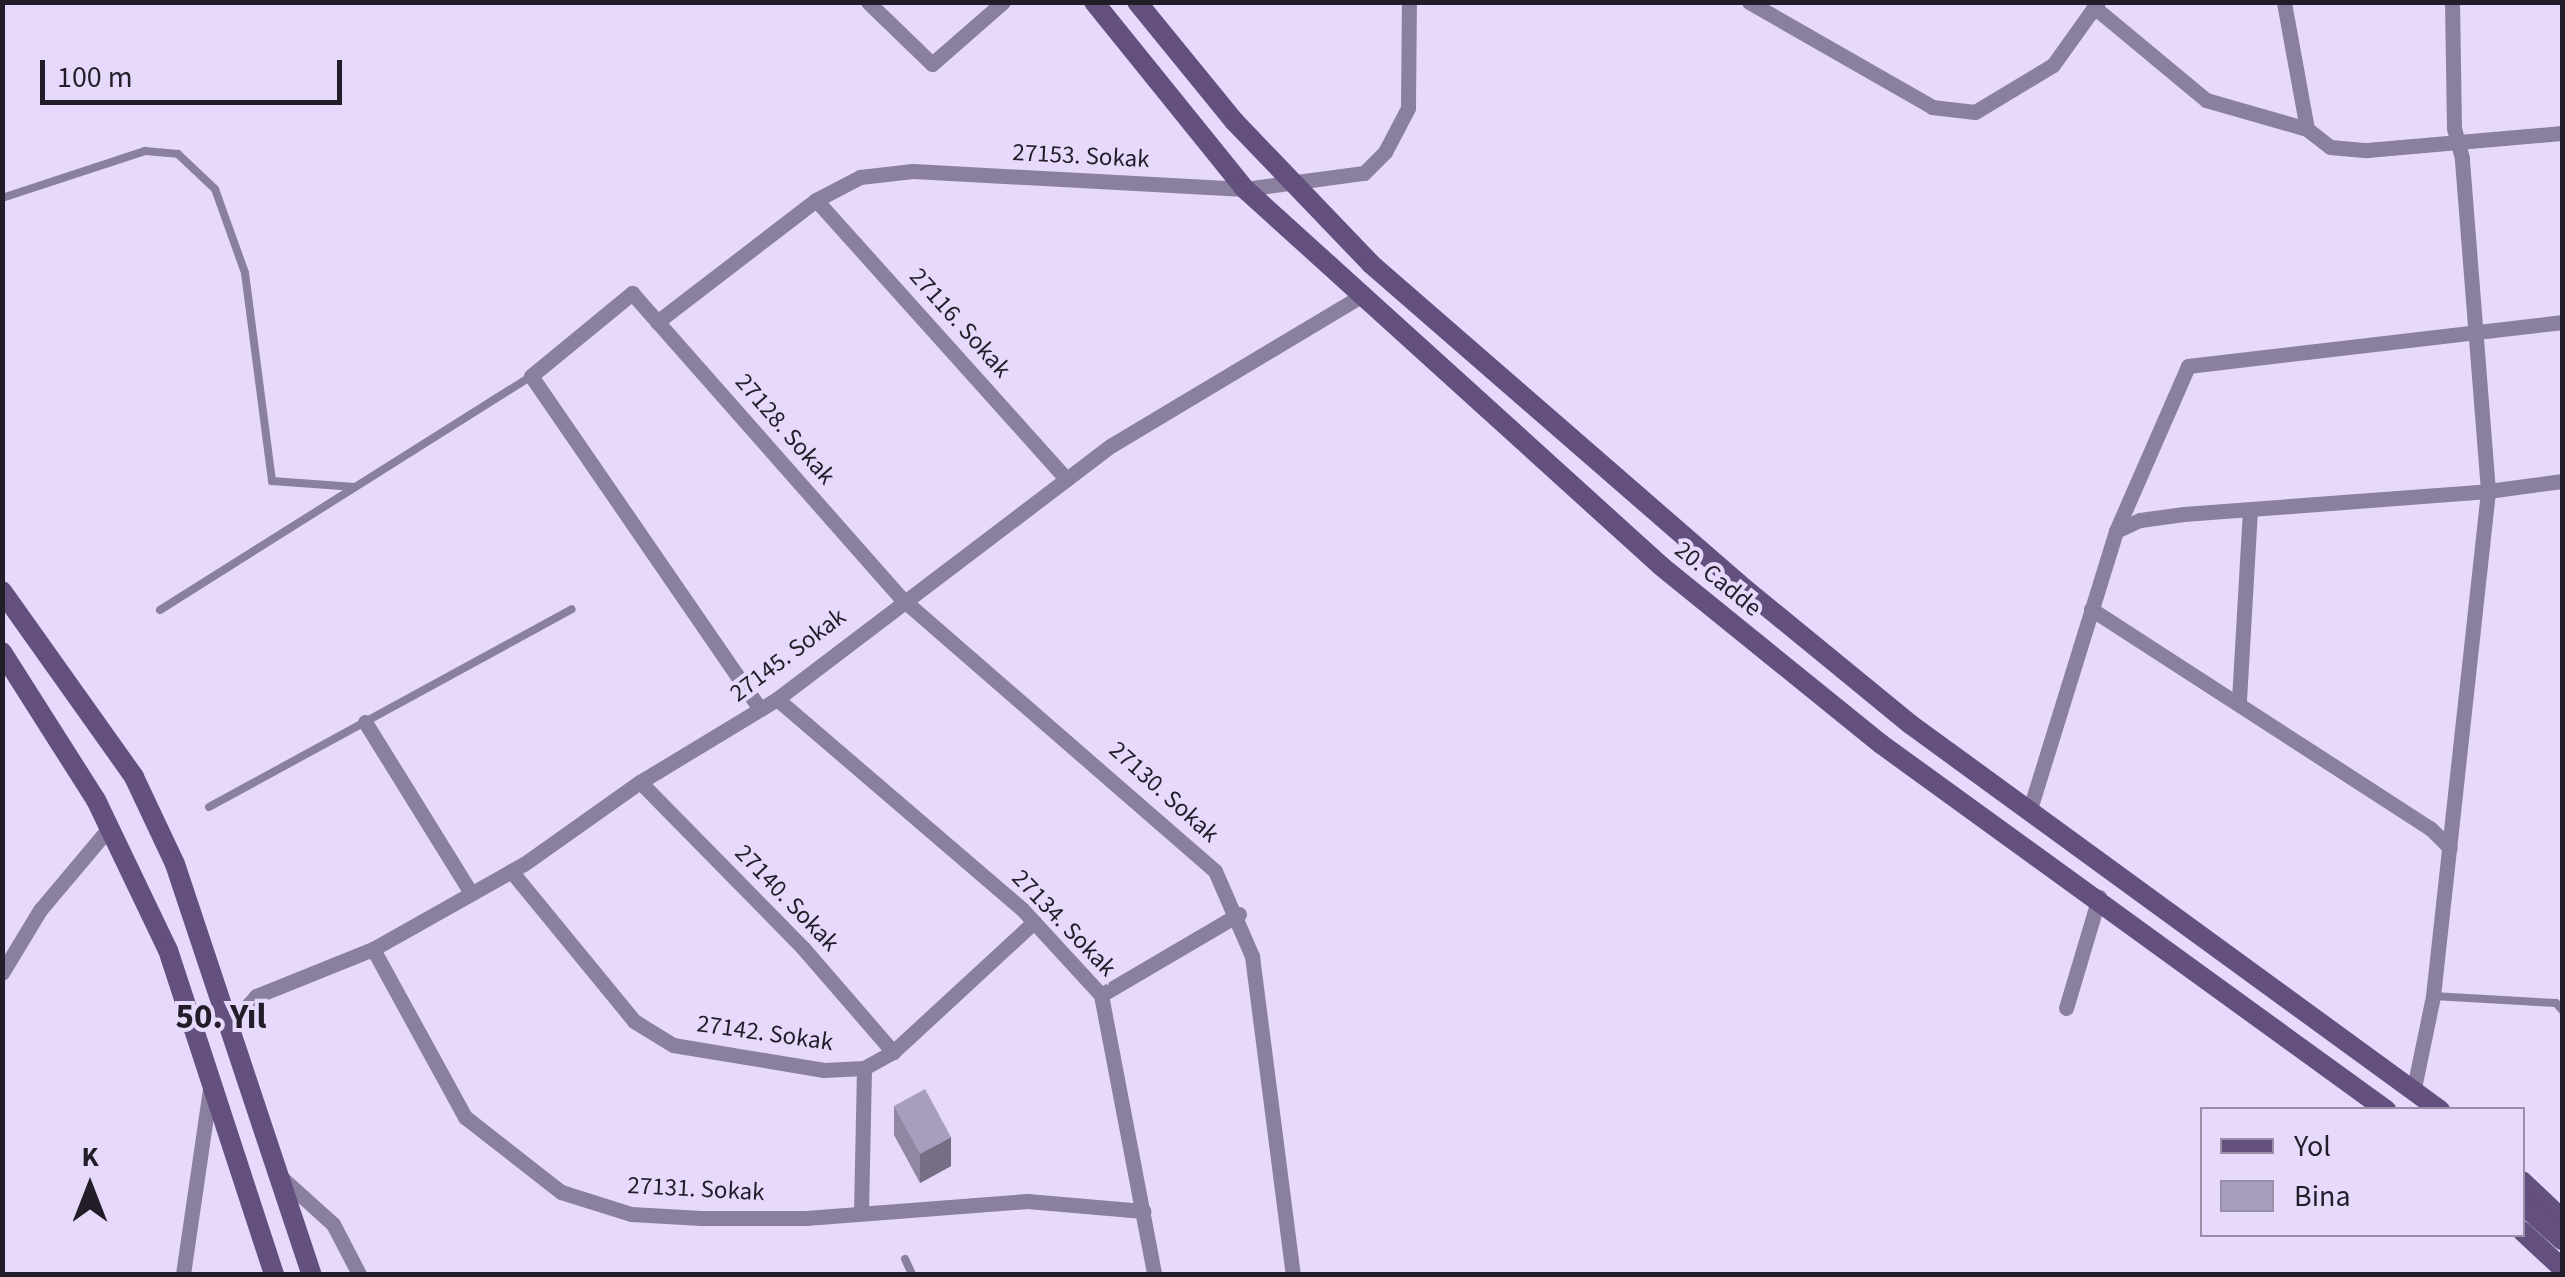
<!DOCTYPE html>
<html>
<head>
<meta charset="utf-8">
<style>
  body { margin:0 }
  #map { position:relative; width:2565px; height:1277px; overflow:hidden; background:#e6d9fc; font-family:"Source Sans 3",sans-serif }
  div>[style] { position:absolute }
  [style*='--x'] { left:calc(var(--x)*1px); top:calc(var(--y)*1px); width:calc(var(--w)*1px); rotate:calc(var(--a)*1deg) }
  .lane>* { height:8px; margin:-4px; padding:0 4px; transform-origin:4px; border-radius:4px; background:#8b7fa0 }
  .street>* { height:15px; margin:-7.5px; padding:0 7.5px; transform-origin:7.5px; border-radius:7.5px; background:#8b7fa0 }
  .secondary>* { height:20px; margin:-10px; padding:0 10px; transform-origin:10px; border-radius:10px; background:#63507f }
  .wall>* { inset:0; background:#9187a3 }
  .shaded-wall>* { inset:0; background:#766e85 }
  .building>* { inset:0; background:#a99dbe }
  span { translate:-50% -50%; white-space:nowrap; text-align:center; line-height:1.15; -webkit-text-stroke:8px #e6d9fc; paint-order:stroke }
  .street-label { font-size:25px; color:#221d29 }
  .district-label { font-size:35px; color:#221d29; font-weight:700 }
  .frame { position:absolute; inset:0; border:5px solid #221d29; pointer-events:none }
  .legend { position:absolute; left:2200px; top:1107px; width:325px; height:130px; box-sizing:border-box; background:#e6d9fc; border:2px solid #988ea8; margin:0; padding:12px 18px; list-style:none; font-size:30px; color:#221d29 }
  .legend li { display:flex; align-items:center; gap:20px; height:50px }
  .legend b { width:50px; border:2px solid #988ea8 }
  .north { position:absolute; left:40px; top:1137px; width:100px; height:100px; -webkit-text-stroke:8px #e6d9fc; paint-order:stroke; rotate:0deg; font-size:28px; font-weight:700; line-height:40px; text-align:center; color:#221d29 }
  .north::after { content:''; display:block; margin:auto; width:35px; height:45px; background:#221d29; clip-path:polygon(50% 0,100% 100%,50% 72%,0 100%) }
  .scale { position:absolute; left:40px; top:60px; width:302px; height:45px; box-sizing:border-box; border:5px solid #221d29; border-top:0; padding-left:12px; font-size:30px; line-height:35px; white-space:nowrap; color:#221d29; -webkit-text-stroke:8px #e6d9fc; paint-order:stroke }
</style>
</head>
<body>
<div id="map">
  <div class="lane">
    <div style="--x:2;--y:198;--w:151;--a:-18.2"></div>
    <div style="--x:145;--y:151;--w:33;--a:5"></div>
    <div style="--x:178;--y:154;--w:51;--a:43.4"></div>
    <div style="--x:215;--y:189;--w:89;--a:70.3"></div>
    <div style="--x:245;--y:273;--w:210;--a:82.6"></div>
    <div style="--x:272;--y:481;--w:83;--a:4.1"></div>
    <div style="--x:160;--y:610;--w:439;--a:-32.2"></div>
    <div style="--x:209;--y:807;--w:413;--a:-28.6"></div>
    <div style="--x:2433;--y:996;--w:123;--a:3.3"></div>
    <div style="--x:2556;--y:1003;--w:9;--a:49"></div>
    <div style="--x:905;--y:1259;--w:17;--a:65"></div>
  </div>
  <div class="street">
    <div style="--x:868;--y:2;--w:89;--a:44.1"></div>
    <div style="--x:932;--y:64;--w:94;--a:-41.1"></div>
    <div style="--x:1749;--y:2;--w:211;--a:29.8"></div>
    <div style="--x:1932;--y:107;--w:43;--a:6.6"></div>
    <div style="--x:1975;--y:112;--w:91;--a:-31.1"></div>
    <div style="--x:2053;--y:65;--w:77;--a:-54.5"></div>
    <div style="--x:2094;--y:7;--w:146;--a:39.7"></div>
    <div style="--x:2206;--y:100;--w:105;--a:16"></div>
    <div style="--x:2307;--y:129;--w:129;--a:-100.3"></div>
    <div style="--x:2307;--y:129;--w:29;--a:38"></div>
    <div style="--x:2330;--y:147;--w:37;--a:5"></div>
    <div style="--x:2367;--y:150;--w:196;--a:-5"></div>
    <div style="--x:816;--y:200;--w:375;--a:48.1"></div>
    <div style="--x:657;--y:322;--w:200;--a:-37.5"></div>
    <div style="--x:816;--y:200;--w:50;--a:-27.6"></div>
    <div style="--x:860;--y:177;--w:53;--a:-6.5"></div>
    <div style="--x:913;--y:171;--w:332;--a:3.1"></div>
    <div style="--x:1245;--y:189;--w:120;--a:-7.7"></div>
    <div style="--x:1364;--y:173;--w:30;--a:-45"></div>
    <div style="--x:1385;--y:152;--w:50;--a:-62.4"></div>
    <div style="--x:1408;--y:108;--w:106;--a:-89.5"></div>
    <div style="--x:2116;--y:531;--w:180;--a:-66.4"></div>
    <div style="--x:2188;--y:366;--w:377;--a:-6.7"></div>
    <div style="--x:2091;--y:609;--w:404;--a:32.9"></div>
    <div style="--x:2430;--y:828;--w:28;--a:45"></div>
    <div style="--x:777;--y:699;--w:323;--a:40.6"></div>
    <div style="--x:1022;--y:909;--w:117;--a:47.4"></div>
    <div style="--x:1101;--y:995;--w:284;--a:79.2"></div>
    <div style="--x:2239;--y:700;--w:188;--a:-86.7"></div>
    <div style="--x:760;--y:709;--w:404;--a:-124.5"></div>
    <div style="--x:531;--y:376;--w:131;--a:-39.4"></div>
    <div style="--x:632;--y:293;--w:407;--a:48.6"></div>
    <div style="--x:901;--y:598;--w:416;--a:41"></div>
    <div style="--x:1215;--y:871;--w:93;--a:66.5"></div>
    <div style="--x:1252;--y:956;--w:321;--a:82.7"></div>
    <div style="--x:365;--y:722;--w:201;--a:58.2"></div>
    <div style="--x:640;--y:782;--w:233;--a:45.5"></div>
    <div style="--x:803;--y:948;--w:138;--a:49.1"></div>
    <div style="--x:2030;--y:809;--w:291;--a:-72.8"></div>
    <div style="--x:2116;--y:531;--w:26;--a:-25"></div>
    <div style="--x:2140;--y:520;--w:44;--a:-7.8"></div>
    <div style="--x:2184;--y:514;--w:305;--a:-4.3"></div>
    <div style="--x:2488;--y:491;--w:334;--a:-94.5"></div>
    <div style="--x:2462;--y:158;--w:31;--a:-105"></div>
    <div style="--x:2454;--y:128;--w:126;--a:-90.9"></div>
    <div style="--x:511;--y:871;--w:194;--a:50.6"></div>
    <div style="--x:634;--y:1021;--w:46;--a:31.6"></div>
    <div style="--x:673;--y:1045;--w:153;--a:9.4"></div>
    <div style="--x:824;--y:1070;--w:40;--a:-2.9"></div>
    <div style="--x:864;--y:1068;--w:33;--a:-29"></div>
    <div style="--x:893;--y:1052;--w:192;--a:-42.7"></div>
    <div style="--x:373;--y:949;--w:192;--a:61.3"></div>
    <div style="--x:465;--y:1117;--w:122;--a:38"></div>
    <div style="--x:561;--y:1192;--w:73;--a:17.4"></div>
    <div style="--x:631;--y:1214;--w:70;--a:3.3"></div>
    <div style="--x:701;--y:1218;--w:105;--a:0"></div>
    <div style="--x:806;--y:1218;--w:222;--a:-4.4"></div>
    <div style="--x:1027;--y:1201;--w:117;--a:4.9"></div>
    <div style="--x:2;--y:973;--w:74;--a:-58.9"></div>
    <div style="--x:40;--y:910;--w:107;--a:-49.9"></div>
    <div style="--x:1101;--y:995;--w:160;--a:-30.4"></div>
    <div style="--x:2066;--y:1008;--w:116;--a:-73.4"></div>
    <div style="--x:232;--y:1023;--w:36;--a:-48"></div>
    <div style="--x:256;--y:996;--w:126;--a:-21.9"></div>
    <div style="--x:373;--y:949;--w:173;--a:-29.4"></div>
    <div style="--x:524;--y:864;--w:142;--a:-35.3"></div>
    <div style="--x:640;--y:782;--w:160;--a:-31.2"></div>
    <div style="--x:777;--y:699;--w:420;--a:-37.2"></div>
    <div style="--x:1112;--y:445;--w:287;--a:-30.9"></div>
    <div style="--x:2414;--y:1088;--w:94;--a:-78.3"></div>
    <div style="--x:2433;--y:996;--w:508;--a:-83.78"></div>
    <div style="--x:2488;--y:491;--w:75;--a:-7.7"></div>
    <div style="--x:283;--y:1179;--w:67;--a:42"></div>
    <div style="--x:333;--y:1224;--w:56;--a:62.5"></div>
    <div style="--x:861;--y:1212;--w:144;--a:-88.8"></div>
    <div style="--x:183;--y:1274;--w:194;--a:-81.7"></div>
  </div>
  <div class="secondary">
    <div style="--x:1094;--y:2;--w:240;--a:51.1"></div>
    <div style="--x:1245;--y:189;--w:561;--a:42.18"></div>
    <div style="--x:1661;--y:566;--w:283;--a:39"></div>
    <div style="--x:1881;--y:744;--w:624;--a:35.93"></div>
    <div style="--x:1137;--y:2;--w:154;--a:50.8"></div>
    <div style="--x:1234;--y:121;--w:198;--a:46.2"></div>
    <div style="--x:1371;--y:264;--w:488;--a:41"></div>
    <div style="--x:1739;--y:584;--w:221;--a:39.3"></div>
    <div style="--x:1910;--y:724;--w:656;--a:36.07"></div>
    <div style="--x:2;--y:591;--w:228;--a:54.6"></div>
    <div style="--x:134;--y:777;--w:96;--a:64.8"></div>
    <div style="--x:175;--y:864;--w:432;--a:71.6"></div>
    <div style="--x:2;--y:652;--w:175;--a:57.6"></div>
    <div style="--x:96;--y:800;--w:166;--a:64.4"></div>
    <div style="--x:168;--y:950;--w:341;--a:71.9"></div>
    <div style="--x:2522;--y:1181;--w:55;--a:43.5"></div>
    <div style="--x:2522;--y:1204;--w:54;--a:42"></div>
    <div style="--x:2522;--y:1231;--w:54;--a:42.8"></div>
  </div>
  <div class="wall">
    <div style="clip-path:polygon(894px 1106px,951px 1166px,920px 1183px,894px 1135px)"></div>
  </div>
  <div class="shaded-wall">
    <div style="clip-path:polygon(951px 1137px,951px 1166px,920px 1183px,920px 1154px)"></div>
  </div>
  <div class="building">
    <div style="clip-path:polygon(925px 1089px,951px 1137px,920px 1154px,894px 1106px)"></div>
  </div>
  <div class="street-label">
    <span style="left:1081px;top:156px;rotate:3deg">27153. Sokak</span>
    <span style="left:960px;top:323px;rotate:48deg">27116. Sokak</span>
    <span style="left:785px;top:429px;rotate:49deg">27128. Sokak</span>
    <span style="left:1718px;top:579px;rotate:39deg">20. Cadde</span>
    <span style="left:788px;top:655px;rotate:-37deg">27145. Sokak</span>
    <span style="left:1164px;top:792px;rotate:42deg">27130. Sokak</span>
    <span style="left:787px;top:898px;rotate:46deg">27140. Sokak</span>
    <span style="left:1064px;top:923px;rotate:46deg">27134. Sokak</span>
    <span style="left:765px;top:1033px;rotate:8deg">27142. Sokak</span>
    <span style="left:696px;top:1189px;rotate:3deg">27131. Sokak</span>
  </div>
  <div class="district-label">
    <span style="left:221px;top:1017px">50. Yıl</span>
  </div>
  <div class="frame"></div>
  <ul class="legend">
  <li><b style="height:12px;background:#63507f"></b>Yol</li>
  <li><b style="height:28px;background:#a99dbe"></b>Bina</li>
  </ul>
  <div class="north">K</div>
  <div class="scale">100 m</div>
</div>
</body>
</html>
